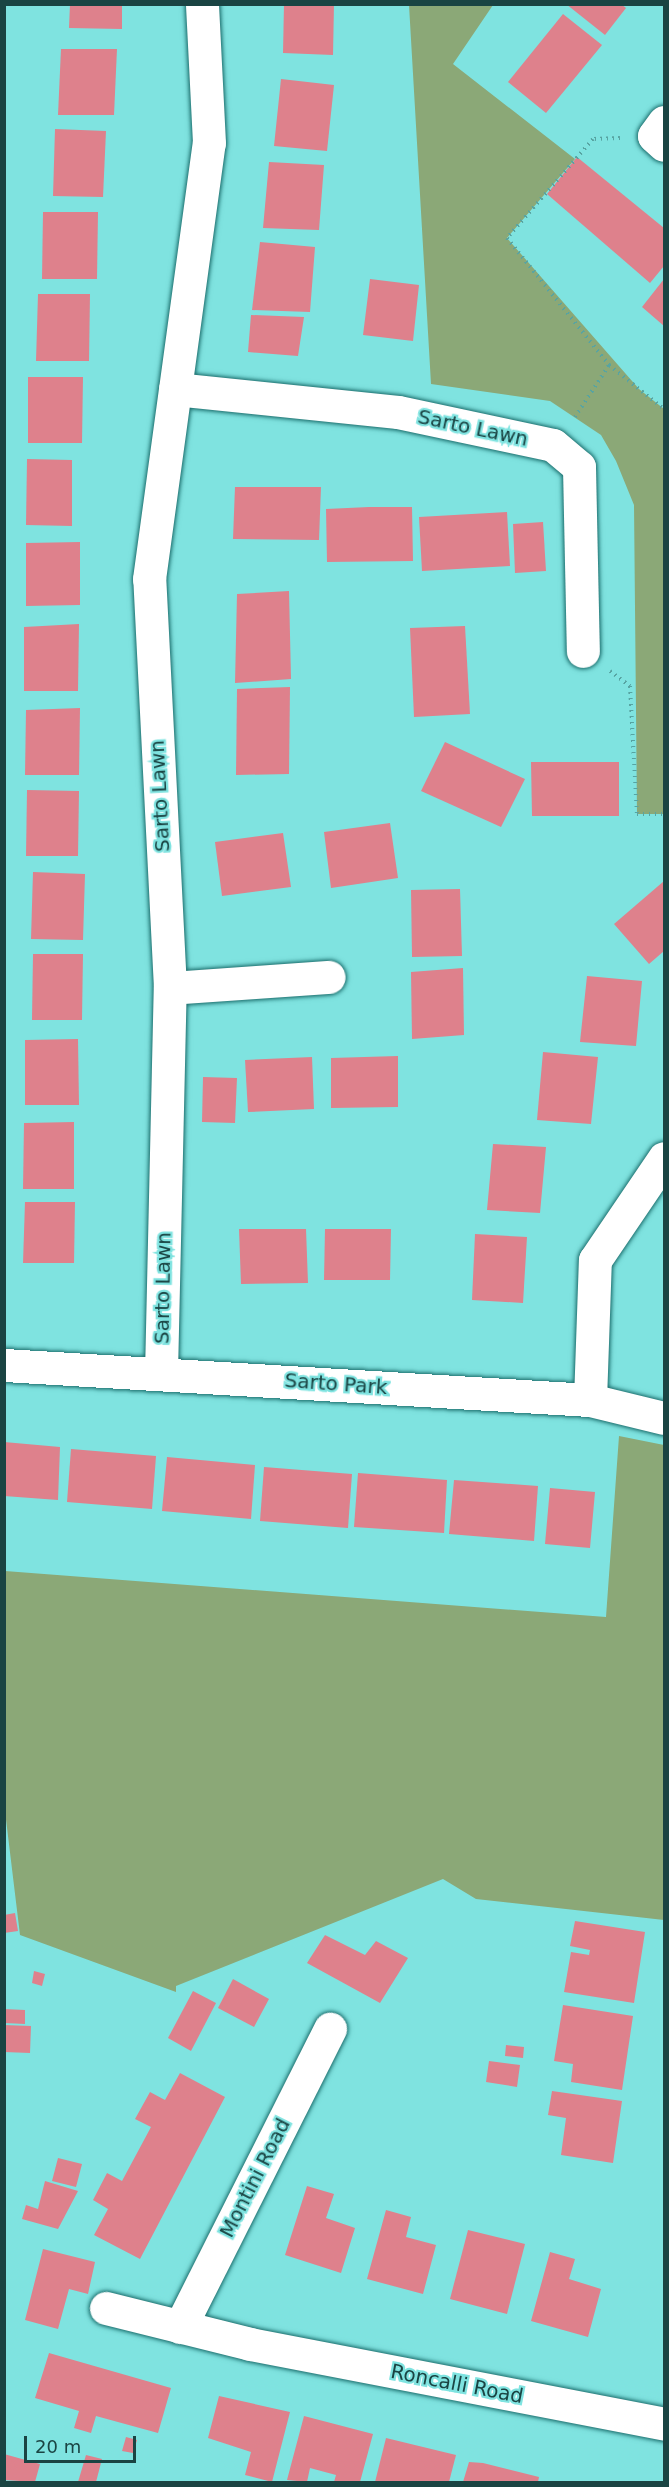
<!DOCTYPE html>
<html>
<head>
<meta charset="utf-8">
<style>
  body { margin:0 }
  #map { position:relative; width:669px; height:2487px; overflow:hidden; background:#7fe3e0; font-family:"DejaVu Sans",sans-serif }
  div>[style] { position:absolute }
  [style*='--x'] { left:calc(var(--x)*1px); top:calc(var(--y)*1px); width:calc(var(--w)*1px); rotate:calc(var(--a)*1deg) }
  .green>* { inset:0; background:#8ba877 }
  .building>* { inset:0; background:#de818c }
  .path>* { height:4px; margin-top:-2px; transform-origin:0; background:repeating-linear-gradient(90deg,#57a4a2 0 1.5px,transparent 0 6px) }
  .roads { filter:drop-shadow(0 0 2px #1c6e6d) drop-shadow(0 0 2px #1c6e6d) }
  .minor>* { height:33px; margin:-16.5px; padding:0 16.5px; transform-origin:16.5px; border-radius:16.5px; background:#fff }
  span { translate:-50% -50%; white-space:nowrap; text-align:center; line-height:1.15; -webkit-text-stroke:4.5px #7fe3e0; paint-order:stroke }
  .street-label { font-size:20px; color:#1a4443 }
  .frame { position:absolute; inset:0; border:6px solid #1a4443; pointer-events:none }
  .scale { position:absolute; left:24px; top:2436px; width:112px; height:27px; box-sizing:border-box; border:3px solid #1a4443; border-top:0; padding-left:8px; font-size:18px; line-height:21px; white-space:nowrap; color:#1a4443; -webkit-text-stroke:4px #7fe3e0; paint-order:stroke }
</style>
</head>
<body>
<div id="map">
  <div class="green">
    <div style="clip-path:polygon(409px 5px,493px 5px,453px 64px,575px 159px,507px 238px,639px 389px,664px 409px,664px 814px,637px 814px,634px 505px,616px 461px,601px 435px,550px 401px,431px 384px)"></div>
    <div style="clip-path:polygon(619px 1436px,664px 1445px,664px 1920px,476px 1899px,443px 1879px,176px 1986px,176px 1992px,20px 1935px,4px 1803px,5px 1571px,606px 1617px)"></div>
  </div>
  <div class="building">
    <div style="clip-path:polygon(70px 4px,122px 4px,122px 29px,69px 28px)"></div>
    <div style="clip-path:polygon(284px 4px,334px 4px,333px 55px,283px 53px)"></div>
    <div style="clip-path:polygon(566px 4px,621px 4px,626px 8px,605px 35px)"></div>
    <div style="clip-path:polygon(563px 14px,602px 45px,546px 113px,508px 82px)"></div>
    <div style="clip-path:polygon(61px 49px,117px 49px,114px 115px,58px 115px)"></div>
    <div style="clip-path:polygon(281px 79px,334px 85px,327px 151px,274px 146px)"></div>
    <div style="clip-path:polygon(55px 129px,106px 131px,103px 197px,53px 196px)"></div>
    <div style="clip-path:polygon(577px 157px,664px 228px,664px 266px,650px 283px,547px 194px)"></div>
    <div style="clip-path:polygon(269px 162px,324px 165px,319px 230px,263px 228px)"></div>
    <div style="clip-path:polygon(43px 212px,98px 212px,97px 279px,42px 279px)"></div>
    <div style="clip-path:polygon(260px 242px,315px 247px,310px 312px,252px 310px)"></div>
    <div style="clip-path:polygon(370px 279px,419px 285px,413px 341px,363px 335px)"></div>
    <div style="clip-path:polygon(664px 279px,664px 326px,642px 307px)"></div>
    <div style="clip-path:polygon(38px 294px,90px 294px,89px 361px,36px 361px)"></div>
    <div style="clip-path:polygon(251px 315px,304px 317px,298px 356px,248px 352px)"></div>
    <div style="clip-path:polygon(28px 377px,83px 377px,82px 443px,28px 443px)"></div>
    <div style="clip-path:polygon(27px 459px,72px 460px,72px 526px,26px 525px)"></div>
    <div style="clip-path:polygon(235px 487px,321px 487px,319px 540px,233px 539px)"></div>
    <div style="clip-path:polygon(369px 507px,412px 507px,413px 561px,327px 562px,326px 509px)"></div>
    <div style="clip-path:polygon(507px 512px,510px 566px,422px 571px,419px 517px)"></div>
    <div style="clip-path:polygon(543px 522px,546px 571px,515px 573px,513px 524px)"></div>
    <div style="clip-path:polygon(80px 542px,80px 605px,26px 606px,26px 543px)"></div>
    <div style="clip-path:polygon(289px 591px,291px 679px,235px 683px,237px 594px)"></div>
    <div style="clip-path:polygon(79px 624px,78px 691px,24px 691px,24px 627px)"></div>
    <div style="clip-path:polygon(465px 626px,470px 714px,414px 717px,410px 628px)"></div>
    <div style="clip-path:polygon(290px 687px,289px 774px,236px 775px,237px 689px)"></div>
    <div style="clip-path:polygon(80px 708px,79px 775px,25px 775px,26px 710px)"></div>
    <div style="clip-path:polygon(445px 742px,525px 779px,501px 827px,421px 791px)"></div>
    <div style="clip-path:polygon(531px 762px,619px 762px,619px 816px,532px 816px)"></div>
    <div style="clip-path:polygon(27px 790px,79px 791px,78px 856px,26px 856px)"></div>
    <div style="clip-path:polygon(390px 823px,398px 878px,331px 888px,324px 832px)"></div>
    <div style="clip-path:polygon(283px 833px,291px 887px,222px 896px,215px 842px)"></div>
    <div style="clip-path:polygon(33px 872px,85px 874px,83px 940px,31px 939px)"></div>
    <div style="clip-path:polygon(664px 881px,664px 951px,649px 964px,614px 924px)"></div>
    <div style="clip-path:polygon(460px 889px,462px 956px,412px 957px,411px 890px)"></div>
    <div style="clip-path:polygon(33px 954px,83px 954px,82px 1020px,32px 1020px)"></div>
    <div style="clip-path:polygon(463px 968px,464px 1035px,412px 1039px,411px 972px)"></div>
    <div style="clip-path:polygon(587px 976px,642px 981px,636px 1046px,580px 1042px)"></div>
    <div style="clip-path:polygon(78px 1039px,79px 1105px,25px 1105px,25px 1040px)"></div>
    <div style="clip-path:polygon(543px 1052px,598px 1057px,591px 1124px,537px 1120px)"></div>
    <div style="clip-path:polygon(398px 1056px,398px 1107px,331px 1108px,331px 1058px)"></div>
    <div style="clip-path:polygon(312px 1057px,314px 1109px,248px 1112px,245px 1060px)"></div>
    <div style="clip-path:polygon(203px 1077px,237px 1078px,235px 1123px,202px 1122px)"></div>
    <div style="clip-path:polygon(74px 1122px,74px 1189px,23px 1189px,24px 1123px)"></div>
    <div style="clip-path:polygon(493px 1144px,546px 1147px,540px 1213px,487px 1210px)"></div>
    <div style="clip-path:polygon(25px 1202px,75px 1202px,74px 1263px,23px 1263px)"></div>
    <div style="clip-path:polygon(239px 1229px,306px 1229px,308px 1283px,241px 1284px)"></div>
    <div style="clip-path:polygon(325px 1229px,391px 1229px,390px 1280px,324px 1280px)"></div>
    <div style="clip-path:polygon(475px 1234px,527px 1237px,523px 1303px,472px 1300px)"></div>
    <div style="clip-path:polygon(4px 1442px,60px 1447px,58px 1500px,4px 1496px)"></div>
    <div style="clip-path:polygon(71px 1449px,156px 1456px,152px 1509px,67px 1502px)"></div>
    <div style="clip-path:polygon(167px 1457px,255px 1465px,251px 1519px,162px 1511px)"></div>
    <div style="clip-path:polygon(264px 1467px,352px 1474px,348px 1528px,260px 1521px)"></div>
    <div style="clip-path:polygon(358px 1473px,447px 1480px,444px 1533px,354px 1527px)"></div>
    <div style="clip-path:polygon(454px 1480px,538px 1486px,534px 1541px,449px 1534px)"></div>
    <div style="clip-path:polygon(550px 1488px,595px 1492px,590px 1548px,545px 1544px)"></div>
    <div style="clip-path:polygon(15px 1913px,18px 1931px,4px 1933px,4px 1915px)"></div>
    <div style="clip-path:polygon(575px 1921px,645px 1932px,634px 2003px,564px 1992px,571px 1952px,589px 1955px,590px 1950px,570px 1946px)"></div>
    <div style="clip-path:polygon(325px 1935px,365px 1955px,376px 1941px,408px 1958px,380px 2003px,307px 1963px)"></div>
    <div style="clip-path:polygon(34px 1971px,45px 1974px,42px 1986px,32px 1983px)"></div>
    <div style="clip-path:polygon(233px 1979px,269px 1999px,254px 2027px,218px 2008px)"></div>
    <div style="clip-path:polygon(193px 1991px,216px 2003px,191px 2051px,168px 2038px)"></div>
    <div style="clip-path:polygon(563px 2005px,633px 2016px,622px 2090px,571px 2082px,573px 2064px,554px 2061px)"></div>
    <div style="clip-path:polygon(4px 2009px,25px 2010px,25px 2024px,4px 2023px)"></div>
    <div style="clip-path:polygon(4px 2025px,31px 2026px,30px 2053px,4px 2052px)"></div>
    <div style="clip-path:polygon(506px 2045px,524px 2047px,523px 2058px,505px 2056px)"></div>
    <div style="clip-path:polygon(489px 2061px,520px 2065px,517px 2087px,486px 2082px)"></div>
    <div style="clip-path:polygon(180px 2073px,225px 2097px,140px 2259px,94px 2235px,108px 2209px,93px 2200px,107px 2173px,122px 2181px,151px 2127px,135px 2119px,150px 2092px,165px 2100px)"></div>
    <div style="clip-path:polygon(552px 2091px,622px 2101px,613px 2163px,561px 2155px,566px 2118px,548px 2115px)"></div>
    <div style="clip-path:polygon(58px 2158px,82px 2164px,76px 2187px,52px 2181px)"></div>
    <div style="clip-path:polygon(45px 2181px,78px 2191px,58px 2229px,22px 2219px,26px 2205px,38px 2209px)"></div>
    <div style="clip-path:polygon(307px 2186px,334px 2194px,326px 2218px,355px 2228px,341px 2273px,285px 2255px)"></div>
    <div style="clip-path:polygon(386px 2210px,411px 2217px,406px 2237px,436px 2245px,423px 2294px,367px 2279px)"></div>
    <div style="clip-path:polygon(468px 2230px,525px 2244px,507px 2314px,450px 2299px)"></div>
    <div style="clip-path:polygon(43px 2249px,95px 2262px,88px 2294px,69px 2289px,58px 2329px,25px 2320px)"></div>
    <div style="clip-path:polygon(550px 2252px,575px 2259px,569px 2279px,601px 2289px,588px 2337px,531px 2321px)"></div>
    <div style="clip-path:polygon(49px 2353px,171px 2388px,158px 2433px,96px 2416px,91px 2433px,74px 2428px,79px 2411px,35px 2398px)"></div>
    <div style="clip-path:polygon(219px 2396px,290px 2412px,272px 2482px,245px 2475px,251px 2452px,208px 2438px)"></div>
    <div style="clip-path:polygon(304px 2416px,373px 2434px,360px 2482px,334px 2482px,336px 2475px,310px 2468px,307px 2482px,287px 2480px)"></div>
    <div style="clip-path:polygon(126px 2437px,137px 2440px,133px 2453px,122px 2451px)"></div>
    <div style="clip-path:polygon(386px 2438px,456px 2455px,449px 2482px,375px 2482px)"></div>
    <div style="clip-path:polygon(4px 2454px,40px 2464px,35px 2482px,4px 2480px)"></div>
    <div style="clip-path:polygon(86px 2455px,102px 2459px,96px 2482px,78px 2482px)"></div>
    <div style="clip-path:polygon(469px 2462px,483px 2463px,539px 2477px,538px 2482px,463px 2482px)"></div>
  </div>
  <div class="path">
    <div style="--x:620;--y:138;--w:27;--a:178"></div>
    <div style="--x:593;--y:139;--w:131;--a:131"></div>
    <div style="--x:507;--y:238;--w:163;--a:51.2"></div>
    <div style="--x:609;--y:365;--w:70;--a:38.7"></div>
    <div style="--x:575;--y:417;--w:62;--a:-56.8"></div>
    <div style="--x:610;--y:671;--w:25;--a:37"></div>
    <div style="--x:630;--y:686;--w:128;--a:86.9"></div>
    <div style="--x:637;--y:814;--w:27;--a:0"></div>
  </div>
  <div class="roads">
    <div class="minor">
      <div style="--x:664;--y:122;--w:17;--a:126"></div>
      <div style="--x:654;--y:136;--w:13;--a:42"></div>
      <div style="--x:175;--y:389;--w:224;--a:5.9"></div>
      <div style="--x:398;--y:412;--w:158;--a:12"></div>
      <div style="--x:553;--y:445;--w:34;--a:40"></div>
      <div style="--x:579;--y:467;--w:184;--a:88.8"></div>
      <div style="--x:170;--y:988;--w:159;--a:-4"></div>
      <div style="--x:4;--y:1365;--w:587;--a:3.42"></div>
      <div style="--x:590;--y:1400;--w:76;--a:13.7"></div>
      <div style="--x:161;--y:1373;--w:385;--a:-88.7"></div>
      <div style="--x:170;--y:988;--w:410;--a:-92.9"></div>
      <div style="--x:149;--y:579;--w:440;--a:-82.2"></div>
      <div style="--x:209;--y:143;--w:139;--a:-92.9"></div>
      <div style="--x:590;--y:1400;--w:140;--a:-88"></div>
      <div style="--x:595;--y:1260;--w:123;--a:-55.9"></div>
      <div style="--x:106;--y:2308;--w:148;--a:14"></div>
      <div style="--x:250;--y:2344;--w:422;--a:10.9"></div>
      <div style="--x:180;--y:2327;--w:334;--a:-63.3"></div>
    </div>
  </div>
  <div class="street-label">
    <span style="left:473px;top:428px;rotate:12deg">Sarto Lawn</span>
    <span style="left:160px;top:796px;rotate:-93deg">Sarto Lawn</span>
    <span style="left:163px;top:1288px;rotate:-89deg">Sarto Lawn</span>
    <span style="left:336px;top:1384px;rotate:4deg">Sarto Park</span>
    <span style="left:255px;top:2178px;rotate:-63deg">Montini Road</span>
    <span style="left:457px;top:2384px;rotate:11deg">Roncalli Road</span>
  </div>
  <div class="frame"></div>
  <div class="scale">20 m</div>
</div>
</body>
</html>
